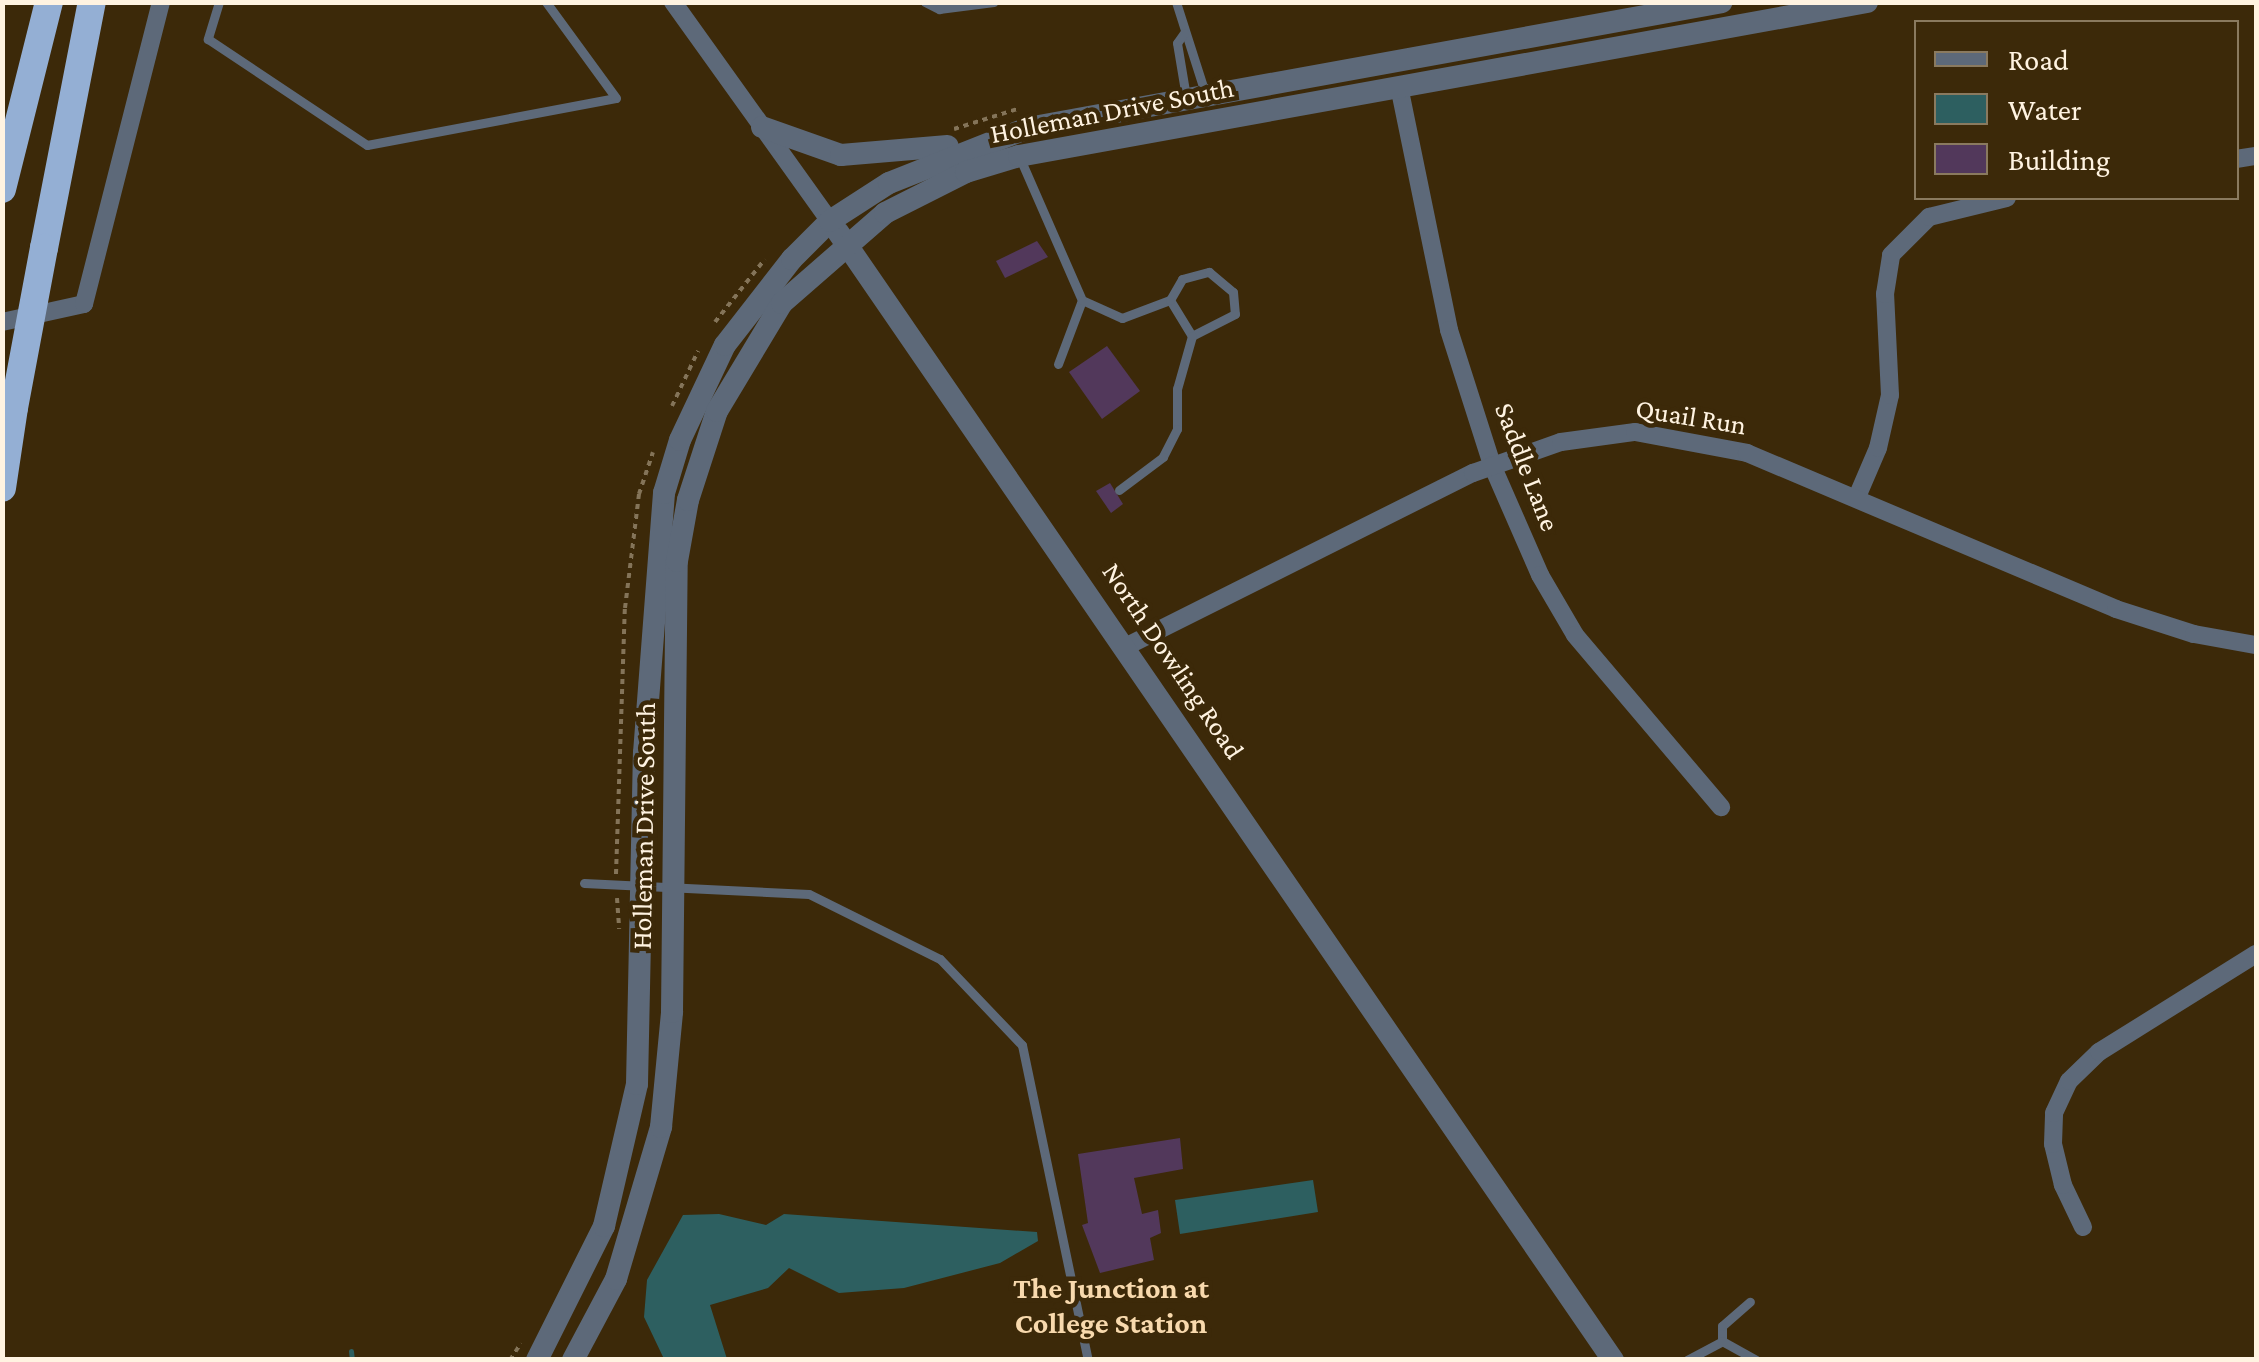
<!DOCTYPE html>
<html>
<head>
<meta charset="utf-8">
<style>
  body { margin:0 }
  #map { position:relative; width:2259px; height:1362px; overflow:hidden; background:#3c2909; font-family:"Crimson Pro",serif }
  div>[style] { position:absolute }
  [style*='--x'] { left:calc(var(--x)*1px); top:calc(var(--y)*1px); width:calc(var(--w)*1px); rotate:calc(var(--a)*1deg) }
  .water>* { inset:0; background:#2d5f60 }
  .stream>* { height:5px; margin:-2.5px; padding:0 2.5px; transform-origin:2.5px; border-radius:2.5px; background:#2d5f60 }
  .building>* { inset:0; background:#52385b }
  .path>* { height:4px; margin-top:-2px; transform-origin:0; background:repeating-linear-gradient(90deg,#847459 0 5px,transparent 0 10px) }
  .service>* { height:9px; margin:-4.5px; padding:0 4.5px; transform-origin:4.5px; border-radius:4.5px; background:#5d6979 }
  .minor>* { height:18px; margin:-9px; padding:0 9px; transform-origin:9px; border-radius:9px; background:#5d6979 }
  .tertiary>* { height:22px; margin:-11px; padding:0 11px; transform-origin:11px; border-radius:11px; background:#5d6979 }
  .trunk>* { height:28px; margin:-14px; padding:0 14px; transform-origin:14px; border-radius:14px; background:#94afd4 }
  .trunk-bridge>* { height:28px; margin:-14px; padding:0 14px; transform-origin:14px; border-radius:14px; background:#94afd4 }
  span { translate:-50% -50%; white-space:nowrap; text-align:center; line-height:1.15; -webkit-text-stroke:9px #3c2909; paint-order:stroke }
  .street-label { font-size:28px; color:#fff3e1 }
  .neighbourhood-label { font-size:30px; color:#f8d9ad; font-weight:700 }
  .frame { position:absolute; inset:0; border:5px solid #fff3e1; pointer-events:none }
  .legend { position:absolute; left:1914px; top:20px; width:325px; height:180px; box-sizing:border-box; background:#3c2909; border:2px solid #8a7a5f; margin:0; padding:12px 18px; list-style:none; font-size:30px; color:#fff3e1 }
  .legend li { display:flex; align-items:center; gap:20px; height:50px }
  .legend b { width:50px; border:2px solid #8a7a5f }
</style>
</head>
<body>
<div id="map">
  <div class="water">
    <div style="clip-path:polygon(1313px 1180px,1318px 1212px,1180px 1234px,1175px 1200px)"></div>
    <div style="clip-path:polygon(719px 1214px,766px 1225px,784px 1214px,1037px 1232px,1038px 1241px,1000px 1263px,904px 1288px,839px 1293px,789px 1268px,768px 1288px,710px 1305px,727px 1359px,664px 1359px,644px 1317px,647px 1280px,683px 1215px)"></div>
  </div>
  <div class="stream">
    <div style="--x:351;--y:1351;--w:9;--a:84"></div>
  </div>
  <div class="building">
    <div style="clip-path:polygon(1037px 241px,1048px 257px,1005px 278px,996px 261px)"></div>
    <div style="clip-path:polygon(1107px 346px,1140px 391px,1102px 419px,1069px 372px)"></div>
    <div style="clip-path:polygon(1110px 483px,1123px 504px,1111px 513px,1096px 491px)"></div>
    <div style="clip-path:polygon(1180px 1138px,1183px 1169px,1134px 1178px,1142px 1214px,1158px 1210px,1161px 1233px,1150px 1238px,1154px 1260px,1100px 1273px,1082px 1225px,1088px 1223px,1078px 1154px)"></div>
  </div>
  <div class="path">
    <div style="--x:954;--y:129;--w:66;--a:-17.6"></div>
    <div style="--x:715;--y:322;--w:80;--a:-51.6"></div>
    <div style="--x:672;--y:406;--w:61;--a:-64.7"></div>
    <div style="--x:616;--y:874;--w:266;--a:-88.1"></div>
    <div style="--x:625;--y:608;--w:115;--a:-83"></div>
    <div style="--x:639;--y:494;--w:44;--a:-71.6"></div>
    <div style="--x:617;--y:898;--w:31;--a:86"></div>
    <div style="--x:510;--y:1360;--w:20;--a:-57"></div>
  </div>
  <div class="service">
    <div style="--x:219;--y:2;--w:39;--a:107"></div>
    <div style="--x:208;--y:39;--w:191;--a:33.7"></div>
    <div style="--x:367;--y:145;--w:253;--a:-10.7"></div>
    <div style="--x:616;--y:98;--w:119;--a:-126.1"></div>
    <div style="--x:925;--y:2;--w:16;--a:27"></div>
    <div style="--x:939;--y:9;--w:55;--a:-7.3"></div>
    <div style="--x:1176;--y:2;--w:96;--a:72.3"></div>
    <div style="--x:1184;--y:33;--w:12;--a:125"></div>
    <div style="--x:1177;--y:43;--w:55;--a:80.5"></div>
    <div style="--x:1019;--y:156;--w:157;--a:66.4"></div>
    <div style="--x:1170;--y:300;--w:42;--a:58.6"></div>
    <div style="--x:1058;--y:364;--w:68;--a:-69.4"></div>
    <div style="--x:1082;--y:300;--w:44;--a:24.2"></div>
    <div style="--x:1122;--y:318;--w:51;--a:-20.6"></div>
    <div style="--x:1170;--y:300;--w:24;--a:-60"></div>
    <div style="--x:1182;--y:279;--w:28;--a:-15"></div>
    <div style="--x:1209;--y:272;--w:31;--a:40"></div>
    <div style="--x:1233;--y:292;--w:22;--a:85"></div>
    <div style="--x:1235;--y:314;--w:48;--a:152.9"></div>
    <div style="--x:1192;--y:336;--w:55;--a:105.8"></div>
    <div style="--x:1177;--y:389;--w:40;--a:90"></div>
    <div style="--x:1177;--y:429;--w:31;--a:117"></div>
    <div style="--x:1163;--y:457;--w:55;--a:143.1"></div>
    <div style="--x:584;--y:883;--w:225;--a:2.8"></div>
    <div style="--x:809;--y:894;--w:146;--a:26.4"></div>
    <div style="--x:940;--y:959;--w:119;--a:46.4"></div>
    <div style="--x:1022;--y:1045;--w:322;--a:78.2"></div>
    <div style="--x:1722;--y:1341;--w:15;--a:-90"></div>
    <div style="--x:1722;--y:1326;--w:37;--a:-41"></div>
    <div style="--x:1687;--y:1360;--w:40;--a:-28"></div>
    <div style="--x:1722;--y:1341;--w:39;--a:29"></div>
  </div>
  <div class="minor">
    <div style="--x:673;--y:2;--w:269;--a:54.4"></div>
    <div style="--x:1400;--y:91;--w:244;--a:78.4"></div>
    <div style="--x:1449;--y:330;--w:142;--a:72.3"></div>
    <div style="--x:1492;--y:465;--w:120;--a:66.4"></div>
    <div style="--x:1540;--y:575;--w:69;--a:59.7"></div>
    <div style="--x:1575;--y:635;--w:226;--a:49.7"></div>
    <div style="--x:2236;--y:159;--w:20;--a:-9"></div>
    <div style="--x:2;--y:322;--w:84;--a:-12.4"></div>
    <div style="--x:84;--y:304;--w:312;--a:-75.7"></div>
    <div style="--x:1857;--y:497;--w:53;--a:-66.8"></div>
    <div style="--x:1878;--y:448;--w:54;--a:-77.2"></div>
    <div style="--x:1890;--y:395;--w:101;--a:-92.8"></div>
    <div style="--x:1885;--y:294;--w:39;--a:-81"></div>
    <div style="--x:1891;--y:255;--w:54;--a:-45"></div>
    <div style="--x:1929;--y:217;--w:80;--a:-13.7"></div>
    <div style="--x:1127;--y:646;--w:387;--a:-26.6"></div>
    <div style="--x:1473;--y:473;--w:93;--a:-19.4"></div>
    <div style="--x:1561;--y:442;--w:75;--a:-7.7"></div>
    <div style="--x:1635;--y:432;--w:114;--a:10.6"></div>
    <div style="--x:1747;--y:453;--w:401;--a:22.9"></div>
    <div style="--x:2116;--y:609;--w:82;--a:17.8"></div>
    <div style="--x:2194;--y:634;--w:63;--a:10.1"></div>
    <div style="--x:2083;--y:1227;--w:47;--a:-115.5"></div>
    <div style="--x:2063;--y:1185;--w:42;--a:-103.7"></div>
    <div style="--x:2053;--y:1144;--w:31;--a:-88"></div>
    <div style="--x:2054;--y:1113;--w:35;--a:-65"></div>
    <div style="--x:2069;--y:1081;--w:42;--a:-44"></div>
    <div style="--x:2099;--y:1052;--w:185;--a:-32"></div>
  </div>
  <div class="tertiary">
    <div style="--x:762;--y:127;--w:84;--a:19.5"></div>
    <div style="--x:841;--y:155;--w:107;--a:-4.8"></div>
    <div style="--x:838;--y:232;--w:1369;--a:55.51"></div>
    <div style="--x:537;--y:1360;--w:150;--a:-63.4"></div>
    <div style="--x:604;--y:1226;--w:146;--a:-76.9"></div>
    <div style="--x:637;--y:1084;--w:331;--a:-88.8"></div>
    <div style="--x:644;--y:753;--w:261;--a:-85.6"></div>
    <div style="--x:664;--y:493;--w:55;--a:-73.2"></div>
    <div style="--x:680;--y:440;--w:105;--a:-64.7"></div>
    <div style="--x:725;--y:345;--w:109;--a:-52.1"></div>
    <div style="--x:792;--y:259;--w:54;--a:-45"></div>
    <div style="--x:830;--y:221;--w:70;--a:-32.8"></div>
    <div style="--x:889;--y:183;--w:149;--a:-21.6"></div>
    <div style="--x:1028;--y:128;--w:705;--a:-10.29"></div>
    <div style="--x:573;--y:1360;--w:92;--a:-62"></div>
    <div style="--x:616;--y:1279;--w:159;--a:-73.5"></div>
    <div style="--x:661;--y:1127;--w:116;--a:-84.5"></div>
    <div style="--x:672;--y:1012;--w:451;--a:-89.4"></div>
    <div style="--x:677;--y:561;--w:62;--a:-79.8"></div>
    <div style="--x:688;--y:500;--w:94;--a:-72"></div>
    <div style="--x:717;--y:411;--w:126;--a:-59"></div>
    <div style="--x:782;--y:303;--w:137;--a:-41.1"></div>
    <div style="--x:885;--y:213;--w:91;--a:-26.8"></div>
    <div style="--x:966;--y:172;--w:55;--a:-16.8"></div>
    <div style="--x:1019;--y:156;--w:862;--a:-10.29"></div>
  </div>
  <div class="trunk">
    <div style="--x:2;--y:189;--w:193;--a:-75.9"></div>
    <div style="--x:44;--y:248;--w:251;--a:-79"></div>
    <div style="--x:2;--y:488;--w:81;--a:-81.5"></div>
  </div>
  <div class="trunk-bridge">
    <div style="--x:14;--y:408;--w:163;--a:-79.4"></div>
  </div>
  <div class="street-label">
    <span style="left:1112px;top:111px;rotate:-11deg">Holleman Drive South</span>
    <span style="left:1691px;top:417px;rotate:9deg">Quail Run</span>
    <span style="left:1527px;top:467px;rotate:69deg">Saddle Lane</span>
    <span style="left:1173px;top:661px;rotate:56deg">North Dowling Road</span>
    <span style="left:644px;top:826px;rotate:-89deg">Holleman Drive South</span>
  </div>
  <div class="neighbourhood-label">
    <span style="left:1111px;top:1305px">The Junction at<br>College Station</span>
  </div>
  <div class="frame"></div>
  <ul class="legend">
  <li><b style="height:12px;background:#5d6979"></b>Road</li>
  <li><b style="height:28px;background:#2d5f60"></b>Water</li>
  <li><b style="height:28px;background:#52385b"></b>Building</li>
  </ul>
</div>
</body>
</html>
